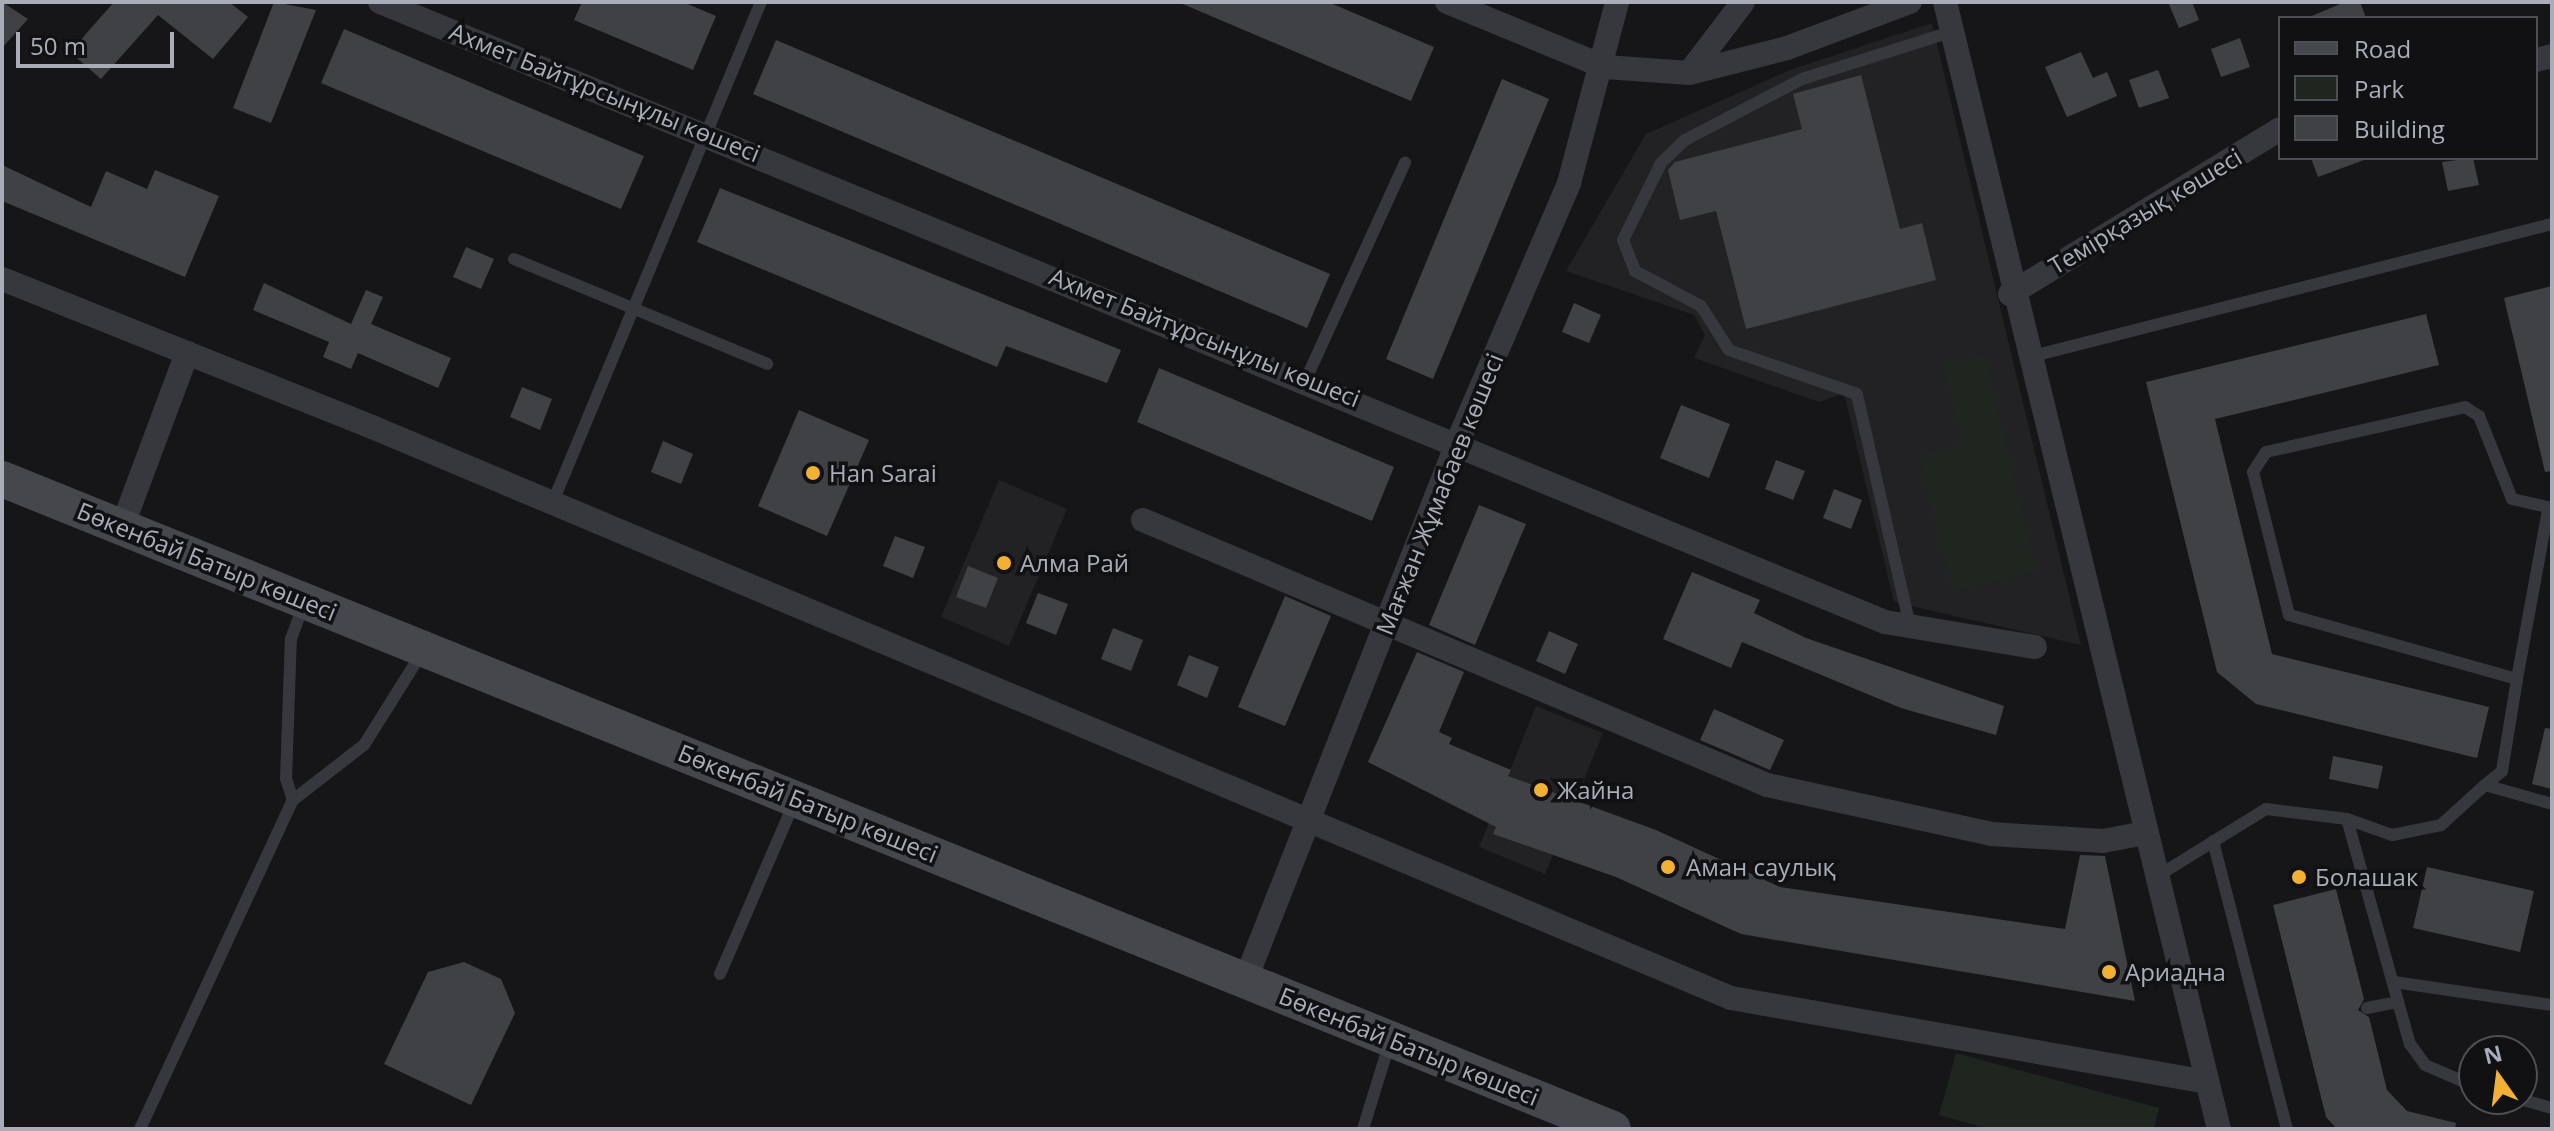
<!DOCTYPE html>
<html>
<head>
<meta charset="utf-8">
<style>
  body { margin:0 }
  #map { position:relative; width:2554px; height:1131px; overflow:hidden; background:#161618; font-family:"Open Sans",sans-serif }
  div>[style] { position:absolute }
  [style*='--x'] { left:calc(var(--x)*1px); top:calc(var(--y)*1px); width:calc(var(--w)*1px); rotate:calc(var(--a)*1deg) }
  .built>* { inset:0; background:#222225 }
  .green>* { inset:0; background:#1e261f }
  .building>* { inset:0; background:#404145 }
  .service>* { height:12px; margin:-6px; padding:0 6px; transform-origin:6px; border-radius:6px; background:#37383d }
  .minor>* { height:24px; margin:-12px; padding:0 12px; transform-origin:12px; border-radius:12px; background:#37383d }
  .secondary>* { height:36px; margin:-18px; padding:0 18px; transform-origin:18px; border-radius:18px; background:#45474d }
  .dots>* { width:22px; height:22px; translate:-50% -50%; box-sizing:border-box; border:4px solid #111113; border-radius:50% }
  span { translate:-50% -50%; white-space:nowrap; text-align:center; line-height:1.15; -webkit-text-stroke:7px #111113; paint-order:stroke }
  .street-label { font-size:24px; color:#a8adb8 }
  .poi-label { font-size:24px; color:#a8adb8 }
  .left { translate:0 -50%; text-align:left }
  .frame { position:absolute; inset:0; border:4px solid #a8adb8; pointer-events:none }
  .legend { position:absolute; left:2278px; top:16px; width:260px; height:144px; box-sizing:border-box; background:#111113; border:2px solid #4d4f55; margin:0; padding:10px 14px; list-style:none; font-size:24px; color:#a8adb8 }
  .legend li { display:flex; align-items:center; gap:16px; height:40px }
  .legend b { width:40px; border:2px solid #4d4f55 }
  .north { position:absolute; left:2458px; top:1035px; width:80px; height:80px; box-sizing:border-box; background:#111113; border:2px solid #4d4f55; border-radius:50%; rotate:346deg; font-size:22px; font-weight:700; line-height:32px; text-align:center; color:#a8adb8 }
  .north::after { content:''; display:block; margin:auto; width:28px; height:36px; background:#f2b134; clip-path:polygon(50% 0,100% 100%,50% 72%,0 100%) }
  .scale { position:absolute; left:16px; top:32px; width:158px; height:36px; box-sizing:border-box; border:4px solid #a8adb8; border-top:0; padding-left:10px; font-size:24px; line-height:28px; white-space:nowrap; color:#a8adb8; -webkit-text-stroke:6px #111113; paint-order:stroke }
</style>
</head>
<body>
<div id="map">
  <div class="built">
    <div style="clip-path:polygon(1932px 23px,2081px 645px,1894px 602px,1844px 393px,1819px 402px,1694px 358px,1705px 335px,1694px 315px,1566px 271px,1646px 134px,1790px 70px)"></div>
    <div style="clip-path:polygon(999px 480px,1067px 509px,1009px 646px,941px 617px)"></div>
    <div style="clip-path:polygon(1536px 706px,1603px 733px,1545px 874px,1479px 847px)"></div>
  </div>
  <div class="green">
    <div style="clip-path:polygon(1984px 355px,2036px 571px,1953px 592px,1919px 455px,1963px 444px,1944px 364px)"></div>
    <div style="clip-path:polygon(1956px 1053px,2159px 1108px,2154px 1129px,1989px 1129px,1939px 1115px)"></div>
  </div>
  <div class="building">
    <div style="clip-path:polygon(2px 2px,28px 19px,2px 48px)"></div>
    <div style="clip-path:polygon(114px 2px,229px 2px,248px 17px,213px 59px,158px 15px,101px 79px,70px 52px)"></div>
    <div style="clip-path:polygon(274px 2px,316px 10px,271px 123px,233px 108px)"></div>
    <div style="clip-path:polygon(582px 2px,683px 2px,716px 16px,693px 70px,574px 20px)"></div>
    <div style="clip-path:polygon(1178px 2px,1328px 2px,1434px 47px,1411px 101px)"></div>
    <div style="clip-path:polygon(2168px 2px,2192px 2px,2199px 20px,2179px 28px)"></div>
    <div style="clip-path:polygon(2345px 2px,2360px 2px,2366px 18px,2307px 18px)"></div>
    <div style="clip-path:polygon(344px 29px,644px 156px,621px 209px,321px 83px)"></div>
    <div style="clip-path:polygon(2240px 38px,2250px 67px,2221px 77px,2211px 49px)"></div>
    <div style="clip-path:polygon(776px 40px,1330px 274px,1307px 328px,753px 94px)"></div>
    <div style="clip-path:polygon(2081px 52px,2093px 78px,2107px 72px,2117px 96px,2067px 117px,2045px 67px)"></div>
    <div style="clip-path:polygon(2158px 70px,2169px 98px,2139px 108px,2129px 80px)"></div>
    <div style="clip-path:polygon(1861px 75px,1900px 229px,1922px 223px,1936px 280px,1746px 329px,1716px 211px,1680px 220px,1668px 170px,1675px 162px,1802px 129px,1793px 94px)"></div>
    <div style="clip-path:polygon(1502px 79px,1549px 99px,1433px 379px,1386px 359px)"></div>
    <div style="clip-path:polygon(2311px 158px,2364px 158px,2364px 160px,2318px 177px)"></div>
    <div style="clip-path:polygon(2473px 158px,2479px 185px,2448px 191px,2442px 162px)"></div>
    <div style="clip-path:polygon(2px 165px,91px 207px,106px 171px,147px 189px,155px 170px,219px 196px,185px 277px,2px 201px)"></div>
    <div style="clip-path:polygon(720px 188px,1121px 350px,1107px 383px,1006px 346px,997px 367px,697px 242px)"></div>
    <div style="clip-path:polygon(466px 247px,494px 259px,481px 289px,453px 277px)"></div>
    <div style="clip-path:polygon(264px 283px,351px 324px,366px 290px,383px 297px,371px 324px,451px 358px,438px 388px,358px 353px,351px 369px,323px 357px,329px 342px,253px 310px)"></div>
    <div style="clip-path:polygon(2552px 286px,2552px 471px,2545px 472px,2504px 298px)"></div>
    <div style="clip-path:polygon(1574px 303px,1601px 315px,1589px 343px,1562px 332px)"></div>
    <div style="clip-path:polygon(2426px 314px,2439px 365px,2215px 419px,2272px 654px,2489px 707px,2477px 758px,2256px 704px,2217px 672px,2146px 382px)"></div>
    <div style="clip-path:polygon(1159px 368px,1394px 467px,1372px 521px,1137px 422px)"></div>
    <div style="clip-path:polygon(522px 387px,552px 399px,540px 430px,510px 417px)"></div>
    <div style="clip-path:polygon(1681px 405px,1730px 424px,1709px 478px,1660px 458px)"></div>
    <div style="clip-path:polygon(799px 410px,869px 440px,827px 536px,758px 506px)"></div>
    <div style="clip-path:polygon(663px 441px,693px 454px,681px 484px,651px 472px)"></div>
    <div style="clip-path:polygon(1776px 460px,1805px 471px,1793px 500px,1765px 489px)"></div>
    <div style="clip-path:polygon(1834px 489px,1862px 500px,1851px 529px,1823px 518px)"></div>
    <div style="clip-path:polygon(1479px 505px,1526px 524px,1475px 645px,1429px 625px)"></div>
    <div style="clip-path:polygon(895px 536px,925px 547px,913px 578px,883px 566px)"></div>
    <div style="clip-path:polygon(968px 566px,998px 578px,986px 608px,956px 597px)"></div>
    <div style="clip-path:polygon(1692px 572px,1760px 600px,1754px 613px,1806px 638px,2004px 706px,1996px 735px,1901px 708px,1742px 642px,1731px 668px,1663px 639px)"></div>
    <div style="clip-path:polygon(1038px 593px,1068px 604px,1056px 635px,1026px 623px)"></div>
    <div style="clip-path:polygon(1285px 596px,1331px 616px,1285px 726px,1238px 707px)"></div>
    <div style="clip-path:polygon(1113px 628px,1143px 640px,1131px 671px,1101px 659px)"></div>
    <div style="clip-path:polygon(1549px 631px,1578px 644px,1565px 674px,1536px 661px)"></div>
    <div style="clip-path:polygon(1417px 652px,1464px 672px,1439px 732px,1452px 738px,1449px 744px,1511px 770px,1508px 776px,1656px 830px,1780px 887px,2065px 929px,2080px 855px,2105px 856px,2135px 1001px,1741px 934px,1616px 877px,1493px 834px,1496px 827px,1368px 762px)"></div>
    <div style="clip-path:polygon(1189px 655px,1219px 667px,1207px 698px,1177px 685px)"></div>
    <div style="clip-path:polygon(1714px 709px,1784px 740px,1770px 770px,1700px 740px)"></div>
    <div style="clip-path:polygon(2545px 728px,2552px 729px,2552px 789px,2532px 784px)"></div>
    <div style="clip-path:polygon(2333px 756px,2383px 766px,2378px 789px,2329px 779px)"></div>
    <div style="clip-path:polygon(2427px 867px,2534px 891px,2520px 952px,2413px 928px)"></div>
    <div style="clip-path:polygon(2336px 889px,2364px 999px,2358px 1010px,2369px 1017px,2387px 1090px,2407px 1111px,2456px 1123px,2455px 1129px,2337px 1129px,2326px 1117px,2273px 905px)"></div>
    <div style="clip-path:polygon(464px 962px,501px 979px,515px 1013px,471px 1105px,384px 1064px,428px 972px)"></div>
  </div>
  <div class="service">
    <div style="--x:514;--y:259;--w:274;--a:22.5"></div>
    <div style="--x:2029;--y:357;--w:540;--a:-14.27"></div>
    <div style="--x:1306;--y:379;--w:238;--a:-65.4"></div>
    <div style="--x:552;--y:504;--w:544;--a:-67.4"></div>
    <div style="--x:2548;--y:510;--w:172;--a:100.4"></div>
    <div style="--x:2517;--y:679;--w:237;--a:-164.3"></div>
    <div style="--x:2289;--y:615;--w:147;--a:-104.1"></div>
    <div style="--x:2253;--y:472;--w:24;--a:-57"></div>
    <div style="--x:2266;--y:452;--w:204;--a:-12.7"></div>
    <div style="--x:2465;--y:407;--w:17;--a:33"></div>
    <div style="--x:2479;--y:416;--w:89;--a:68.3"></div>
    <div style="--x:2512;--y:499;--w:41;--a:12.7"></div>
    <div style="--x:1910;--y:626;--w:238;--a:-102.9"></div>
    <div style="--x:1857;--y:394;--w:135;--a:-161"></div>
    <div style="--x:1729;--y:350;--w:52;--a:-122.5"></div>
    <div style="--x:1701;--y:306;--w:75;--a:-152.1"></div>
    <div style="--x:1635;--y:271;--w:33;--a:-111"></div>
    <div style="--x:1623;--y:240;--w:86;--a:-63.7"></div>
    <div style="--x:1661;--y:163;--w:33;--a:-44"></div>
    <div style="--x:1685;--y:140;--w:132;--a:-27.5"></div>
    <div style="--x:1802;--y:79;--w:156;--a:-17.5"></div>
    <div style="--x:2485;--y:785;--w:22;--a:-39"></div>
    <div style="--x:2502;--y:771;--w:93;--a:-80.7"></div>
    <div style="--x:293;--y:800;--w:90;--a:-37.8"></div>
    <div style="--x:364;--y:745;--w:111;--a:-57.9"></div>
    <div style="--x:2347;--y:819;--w:234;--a:74.4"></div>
    <div style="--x:2410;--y:1044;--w:26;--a:54"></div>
    <div style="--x:2425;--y:1065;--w:53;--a:23.2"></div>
    <div style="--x:2213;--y:841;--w:297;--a:75.6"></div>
    <div style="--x:2156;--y:877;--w:129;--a:-31.7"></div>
    <div style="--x:2266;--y:809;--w:82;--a:7"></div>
    <div style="--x:2347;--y:819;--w:48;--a:19.6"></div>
    <div style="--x:2392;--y:835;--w:50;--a:-11.5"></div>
    <div style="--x:2441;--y:825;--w:59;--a:-42.3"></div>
    <div style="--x:2485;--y:785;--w:70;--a:15.8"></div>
    <div style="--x:720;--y:974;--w:189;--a:-66.6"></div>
    <div style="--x:2394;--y:982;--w:160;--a:8.3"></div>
    <div style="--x:2367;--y:1008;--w:32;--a:-11"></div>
    <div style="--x:2520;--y:1099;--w:33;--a:16"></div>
    <div style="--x:140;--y:1129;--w:363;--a:-65.1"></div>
    <div style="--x:293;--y:800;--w:22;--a:-108"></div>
    <div style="--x:286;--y:779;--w:140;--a:-88"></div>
    <div style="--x:291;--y:639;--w:38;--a:-70"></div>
    <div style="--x:1363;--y:1129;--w:91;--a:-72.8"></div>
  </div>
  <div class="minor">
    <div style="--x:380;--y:2;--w:1628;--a:22.39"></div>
    <div style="--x:1885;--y:622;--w:152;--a:9.5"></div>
    <div style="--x:1447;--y:2;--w:171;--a:22.4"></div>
    <div style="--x:1605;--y:67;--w:84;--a:4.1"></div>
    <div style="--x:1689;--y:73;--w:101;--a:-14.3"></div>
    <div style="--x:1787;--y:48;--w:131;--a:-20.5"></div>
    <div style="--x:1945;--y:2;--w:1160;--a:76.34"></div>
    <div style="--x:2536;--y:60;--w:16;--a:-14"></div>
    <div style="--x:1689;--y:73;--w:89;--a:-52.7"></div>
    <div style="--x:2;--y:279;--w:399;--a:21.8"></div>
    <div style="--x:372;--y:427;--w:1474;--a:22.79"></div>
    <div style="--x:1731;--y:998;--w:482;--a:10"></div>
    <div style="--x:2010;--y:294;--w:316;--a:-31.4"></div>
    <div style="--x:1143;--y:520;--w:678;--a:23.01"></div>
    <div style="--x:1767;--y:785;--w:229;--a:12.3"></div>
    <div style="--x:1991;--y:834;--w:112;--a:3.6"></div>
    <div style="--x:2103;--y:841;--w:43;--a:-10.8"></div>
    <div style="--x:122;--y:527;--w:186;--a:-69.5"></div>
    <div style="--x:1245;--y:981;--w:580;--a:-68.47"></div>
    <div style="--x:1458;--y:441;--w:281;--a:-66.7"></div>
    <div style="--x:1569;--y:183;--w:187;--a:-75.1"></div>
  </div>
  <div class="secondary">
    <div style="--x:2;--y:479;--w:1737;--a:21.97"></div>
  </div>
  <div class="dots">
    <div style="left:813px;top:473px;background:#f2b134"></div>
    <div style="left:1004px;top:563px;background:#f2b134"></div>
    <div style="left:1541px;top:790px;background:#f2b134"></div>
    <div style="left:1668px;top:867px;background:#f2b134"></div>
    <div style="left:2299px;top:877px;background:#f2b134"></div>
    <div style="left:2109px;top:972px;background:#f2b134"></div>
  </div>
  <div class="street-label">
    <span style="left:605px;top:92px;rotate:22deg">Ахмет Байтұрсынұлы көшесі</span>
    <span style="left:2145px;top:211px;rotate:-31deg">Темірқазық көшесі</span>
    <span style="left:1205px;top:337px;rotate:22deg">Ахмет Байтұрсынұлы көшесі</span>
    <span style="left:1439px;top:494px;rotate:-68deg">Мағжан Жұмабаев көшесі</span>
    <span style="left:207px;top:561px;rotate:22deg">Бөкенбай Батыр көшесі</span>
    <span style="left:808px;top:803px;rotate:22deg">Бөкенбай Батыр көшесі</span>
    <span style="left:1409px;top:1046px;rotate:22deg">Бөкенбай Батыр көшесі</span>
  </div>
  <div class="poi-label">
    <span class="left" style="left:829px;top:473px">Han Sarai</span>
    <span class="left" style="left:1020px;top:563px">Алма Рай</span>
    <span class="left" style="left:1557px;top:790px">Жайна</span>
    <span class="left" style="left:1686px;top:867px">Аман саулық</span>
    <span class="left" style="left:2315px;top:877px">Болашак</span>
    <span class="left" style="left:2125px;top:972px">Ариадна</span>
  </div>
  <div class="frame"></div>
  <ul class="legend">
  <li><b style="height:10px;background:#45474d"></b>Road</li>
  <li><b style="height:22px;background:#1e261f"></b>Park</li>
  <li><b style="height:22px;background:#404145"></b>Building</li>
  </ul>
  <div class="north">N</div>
  <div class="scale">50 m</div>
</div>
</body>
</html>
